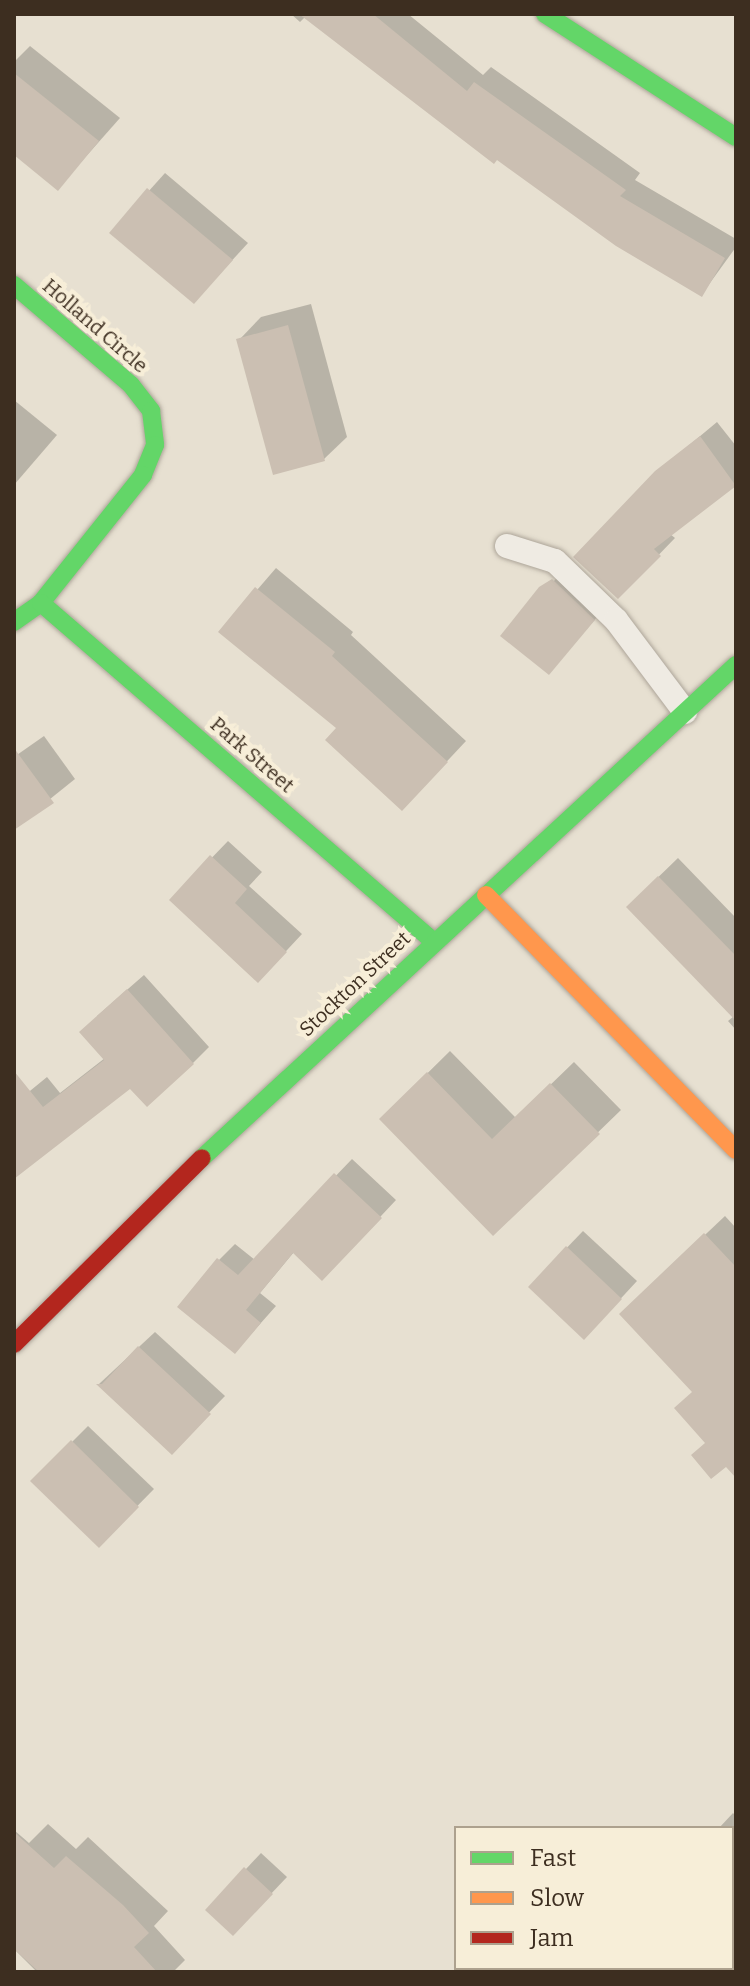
<!DOCTYPE html>
<html>
<head>
<meta charset="utf-8">
<style>
  body { margin:0 }
  #map { position:relative; width:750px; height:1986px; overflow:hidden; background:#e7e0d1; font-family:Bitter,serif }
  div>[style] { position:absolute }
  [style*='--x'] { left:calc(var(--x)*1px); top:calc(var(--y)*1px); width:calc(var(--w)*1px); rotate:calc(var(--a)*1deg) }
  .shadow>* { inset:0; background:#0003 }
  .building>* { inset:0; background:#cbbfb2 }
  .roads { filter:drop-shadow(0 0 2px #ada599) drop-shadow(0 0 2px #ada599) }
  .lane>* { height:24px; margin:-12px; padding:0 12px; transform-origin:12px; border-radius:12px; background:#efebe3 }
  .fast>* { height:18px; margin:-9px; padding:0 9px; transform-origin:9px; border-radius:9px; background:#63d668 }
  .slow>* { height:18px; margin:-9px; padding:0 9px; transform-origin:9px; border-radius:9px; background:#ff974d }
  .jam>* { height:18px; margin:-9px; padding:0 9px; transform-origin:9px; border-radius:9px; background:#b3261e }
  span { translate:-50% -50%; white-space:nowrap; text-align:center; line-height:1.15; -webkit-text-stroke:8px #f7eed8; paint-order:stroke }
  .street-label { font-size:20px; color:#3d2e20 }
  .frame { position:absolute; inset:0; border:16px solid #3d2e20; pointer-events:none }
  .legend { position:absolute; left:454px; top:1826px; width:280px; height:144px; box-sizing:border-box; background:#f7eed8; border:2px solid #ada18e; margin:0; padding:10px 14px; list-style:none; font-size:24px; color:#3d2e20 }
  .legend li { display:flex; align-items:center; gap:16px; height:40px }
  .legend b { width:40px; border:2px solid #ada18e }
</style>
</head>
<body>
<div id="map">
  <div class="shadow">
    <div style="clip-path:polygon(291px 14px,408px 14px,483px 75px,491px 67px,640px 173px,635px 180px,736px 239px,736px 247px,702px 294px,305px 17px,300px 22px)"></div>
    <div style="clip-path:polygon(30px 46px,120px 118px,58px 188px,14px 153px,14px 62px)"></div>
    <div style="clip-path:polygon(165px 173px,248px 243px,194px 302px,112px 232px)"></div>
    <div style="clip-path:polygon(311px 304px,347px 437px,324px 459px,239px 340px,261px 317px)"></div>
    <div style="clip-path:polygon(14px 400px,57px 435px,14px 485px)"></div>
    <div style="clip-path:polygon(717px 422px,736px 446px,736px 483px,670px 534px,675px 538px,618px 597px,657px 472px)"></div>
    <div style="clip-path:polygon(569px 565px,609px 603px,549px 673px,503px 635px)"></div>
    <div style="clip-path:polygon(276px 568px,353px 632px,351px 635px,466px 741px,421px 789px,221px 632px)"></div>
    <div style="clip-path:polygon(44px 736px,75px 779px,14px 828px,14px 757px)"></div>
    <div style="clip-path:polygon(228px 841px,262px 872px,249px 886px,302px 934px,274px 964px,171px 900px)"></div>
    <div style="clip-path:polygon(678px 858px,736px 918px,736px 1030px,728px 1021px,734px 1016px,647px 888px)"></div>
    <div style="clip-path:polygon(144px 975px,209px 1047px,193px 1063px,130px 1086px,14px 1177px,14px 1104px,47px 1077px,60px 1093px,105px 1058px,97px 1016px)"></div>
    <div style="clip-path:polygon(450px 1051px,516px 1118px,574px 1062px,621px 1110px,493px 1234px,381px 1119px)"></div>
    <div style="clip-path:polygon(352px 1159px,396px 1200px,338px 1262px,294px 1252px,260px 1293px,276px 1306px,235px 1352px,219px 1260px,235px 1244px,255px 1260px)"></div>
    <div style="clip-path:polygon(725px 1216px,736px 1228px,736px 1330px,689px 1250px)"></div>
    <div style="clip-path:polygon(583px 1231px,637px 1281px,600px 1321px,530px 1286px)"></div>
    <div style="clip-path:polygon(155px 1332px,225px 1396px,171px 1452px,99px 1384px)"></div>
    <div style="clip-path:polygon(88px 1426px,154px 1489px,99px 1545px,33px 1481px)"></div>
    <div style="clip-path:polygon(733px 1813px,736px 1816px,736px 1911px,732px 1828px,719px 1828px)"></div>
    <div style="clip-path:polygon(48px 1824px,76px 1849px,88px 1837px,168px 1911px,154px 1926px,185px 1960px,173px 1972px,37px 1972px,14px 1949px,14px 1830px,29px 1843px)"></div>
    <div style="clip-path:polygon(261px 1853px,287px 1877px,249px 1917px,246px 1869px)"></div>
    <div style="clip-path:polygon(581px 1968px,701px 1968px,705px 1972px,578px 1972px)"></div>
  </div>
  <div class="building">
    <div style="clip-path:polygon(299px 14px,373px 14px,467px 91px,474px 82px,626px 190px,620px 196px,725px 258px,702px 297px,616px 246px,497px 160px,494px 164px)"></div>
    <div style="clip-path:polygon(14px 73px,99px 141px,58px 191px,14px 155px)"></div>
    <div style="clip-path:polygon(147px 188px,233px 260px,194px 304px,109px 233px)"></div>
    <div style="clip-path:polygon(288px 325px,325px 461px,273px 475px,236px 339px)"></div>
    <div style="clip-path:polygon(700px 436px,736px 486px,654px 549px,661px 556px,618px 599px,573px 557px,655px 471px)"></div>
    <div style="clip-path:polygon(552px 579px,595px 620px,549px 675px,500px 636px,539px 587px)"></div>
    <div style="clip-path:polygon(255px 587px,335px 652px,332px 656px,448px 762px,402px 811px,325px 740px,336px 728px,218px 632px)"></div>
    <div style="clip-path:polygon(14px 748px,54px 803px,14px 830px)"></div>
    <div style="clip-path:polygon(210px 855px,247px 889px,235px 903px,287px 952px,258px 983px,169px 900px)"></div>
    <div style="clip-path:polygon(658px 876px,736px 956px,736px 1021px,626px 907px)"></div>
    <div style="clip-path:polygon(127px 989px,194px 1064px,147px 1107px,130px 1089px,14px 1179px,14px 1071px,43px 1107px,104px 1060px,79px 1032px)"></div>
    <div style="clip-path:polygon(427px 1072px,492px 1139px,550px 1083px,600px 1134px,493px 1236px,379px 1119px)"></div>
    <div style="clip-path:polygon(334px 1173px,382px 1218px,322px 1281px,293px 1253px,246px 1310px,261px 1323px,235px 1354px,177px 1307px,217px 1258px,238px 1275px)"></div>
    <div style="clip-path:polygon(704px 1233px,736px 1267px,736px 1478px,726px 1467px,711px 1479px,691px 1455px,705px 1443px,674px 1408px,692px 1392px,619px 1314px)"></div>
    <div style="clip-path:polygon(566px 1246px,622px 1299px,584px 1340px,528px 1287px)"></div>
    <div style="clip-path:polygon(138px 1346px,211px 1414px,172px 1455px,96px 1384px,102px 1384px)"></div>
    <div style="clip-path:polygon(71px 1440px,139px 1507px,99px 1548px,30px 1481px)"></div>
    <div style="clip-path:polygon(14px 1832px,54px 1868px,66px 1856px,123px 1905px,149px 1933px,134px 1947px,157px 1972px,39px 1972px,14px 1949px)"></div>
    <div style="clip-path:polygon(244px 1867px,273px 1894px,233px 1936px,205px 1910px)"></div>
  </div>
  <div class="roads">
    <div class="lane">
      <div style="--x:507;--y:546;--w:50;--a:17.4"></div>
      <div style="--x:555;--y:561;--w:85;--a:44"></div>
      <div style="--x:616;--y:620;--w:115;--a:53.1"></div>
    </div>
    <div class="fast">
      <div style="--x:545;--y:14;--w:227;--a:32.8"></div>
      <div style="--x:14;--y:285;--w:154;--a:40.5"></div>
      <div style="--x:131;--y:385;--w:33;--a:52"></div>
      <div style="--x:151;--y:411;--w:34;--a:83"></div>
      <div style="--x:155;--y:445;--w:32;--a:112"></div>
      <div style="--x:143;--y:475;--w:164;--a:128.6"></div>
      <div style="--x:41;--y:603;--w:33;--a:145"></div>
      <div style="--x:41;--y:603;--w:518;--a:40.77"></div>
      <div style="--x:202;--y:1158;--w:727;--a:-42.71"></div>
    </div>
    <div class="slow">
      <div style="--x:486;--y:895;--w:357;--a:45.6"></div>
    </div>
    <div class="jam">
      <div style="--x:14;--y:1344;--w:264;--a:-44.7"></div>
    </div>
  </div>
  <div class="street-label">
    <span style="left:95px;top:326px;rotate:41deg">Holland Circle</span>
    <span style="left:252px;top:755px;rotate:41deg">Park Street</span>
    <span style="left:355px;top:984px;rotate:-43deg">Stockton Street</span>
  </div>
  <div class="frame"></div>
  <ul class="legend">
  <li><b style="height:10px;background:#63d668"></b>Fast</li>
  <li><b style="height:10px;background:#ff974d"></b>Slow</li>
  <li><b style="height:10px;background:#b3261e"></b>Jam</li>
  </ul>
</div>
</body>
</html>
